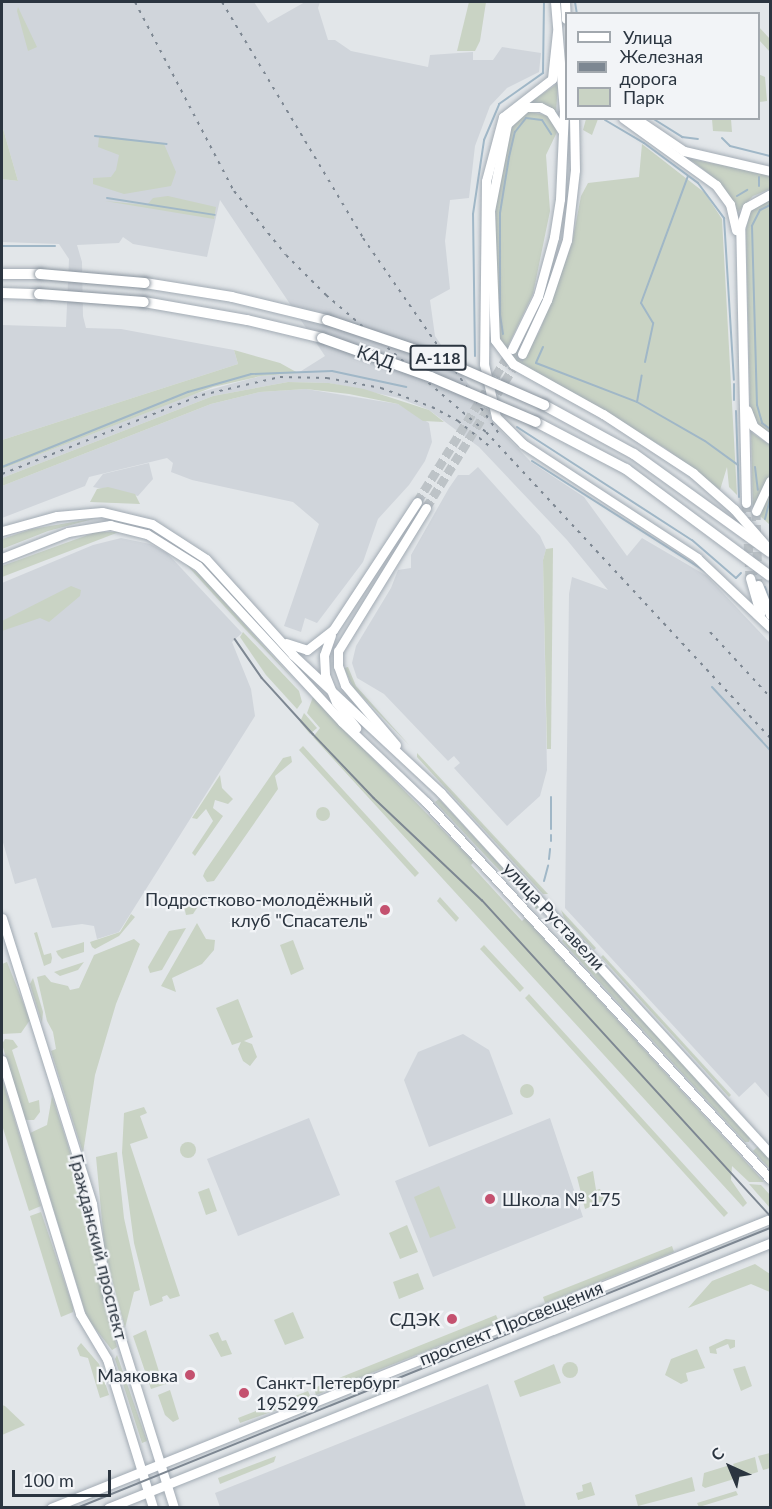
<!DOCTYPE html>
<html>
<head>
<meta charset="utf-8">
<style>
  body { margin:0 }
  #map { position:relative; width:772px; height:1509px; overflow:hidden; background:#e2e6e9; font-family:Lato,sans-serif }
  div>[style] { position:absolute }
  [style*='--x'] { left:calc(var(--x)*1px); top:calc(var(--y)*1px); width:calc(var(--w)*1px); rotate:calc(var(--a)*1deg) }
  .built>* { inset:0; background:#d0d5db }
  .green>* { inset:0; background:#c9d3c4 }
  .round { border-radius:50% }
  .stream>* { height:2px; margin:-1px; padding:0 1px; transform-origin:1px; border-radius:1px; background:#a0b7c7 }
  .major-tunnel>* { height:9px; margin-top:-4.5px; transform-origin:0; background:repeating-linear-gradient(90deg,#bdc3c7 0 9px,transparent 0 13.5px) }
  .roads { filter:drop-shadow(0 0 2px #a2abb4) drop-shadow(0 0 2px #a2abb4) }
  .major>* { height:9px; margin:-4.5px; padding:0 4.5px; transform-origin:4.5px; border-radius:4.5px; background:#fff }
  .highway>* { height:10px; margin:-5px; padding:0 5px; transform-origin:5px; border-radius:5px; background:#fff }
  .tram>* { height:1.5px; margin:-0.75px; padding:0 0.75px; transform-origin:0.75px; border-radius:0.75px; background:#7d8792 }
  .rail>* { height:2px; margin-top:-1px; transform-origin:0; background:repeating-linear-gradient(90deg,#7d8792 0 3px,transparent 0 9px) }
  .bridges { filter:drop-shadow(0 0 2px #8b959f) drop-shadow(0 0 2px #8b959f) }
  .highway-bridge>* { height:10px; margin:-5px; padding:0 5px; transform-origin:5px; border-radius:5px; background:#fff }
  .dots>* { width:16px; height:16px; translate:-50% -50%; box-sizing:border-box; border:3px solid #f2f4f7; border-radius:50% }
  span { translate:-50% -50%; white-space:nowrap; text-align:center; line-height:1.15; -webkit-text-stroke:4.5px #f2f4f7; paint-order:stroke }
  .shield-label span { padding:2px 4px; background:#f2f4f7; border:2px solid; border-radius:4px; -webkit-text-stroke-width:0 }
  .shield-label { font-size:16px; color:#2b3540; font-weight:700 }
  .street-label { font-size:18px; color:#2b3540 }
  .poi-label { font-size:18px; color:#2b3540 }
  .right { translate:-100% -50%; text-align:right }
  .left { translate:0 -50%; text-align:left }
  .frame { position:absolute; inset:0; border:3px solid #2b3540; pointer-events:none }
  .legend { position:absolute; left:565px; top:12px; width:195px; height:108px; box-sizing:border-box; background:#f2f4f7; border:2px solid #a2a8ae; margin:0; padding:8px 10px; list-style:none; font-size:18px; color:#2b3540 }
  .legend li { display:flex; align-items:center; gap:12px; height:30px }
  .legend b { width:30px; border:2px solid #a2a8ae }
  .north { position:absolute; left:700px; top:1437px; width:60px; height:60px; -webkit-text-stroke:4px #f2f4f7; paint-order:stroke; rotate:316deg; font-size:16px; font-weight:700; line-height:24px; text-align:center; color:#2b3540 }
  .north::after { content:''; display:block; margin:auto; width:21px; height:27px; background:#2b3540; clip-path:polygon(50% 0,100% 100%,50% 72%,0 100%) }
  .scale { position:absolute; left:12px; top:1470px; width:99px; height:27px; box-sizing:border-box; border:3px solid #2b3540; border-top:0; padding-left:8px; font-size:18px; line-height:21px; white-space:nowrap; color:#2b3540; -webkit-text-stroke:4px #f2f4f7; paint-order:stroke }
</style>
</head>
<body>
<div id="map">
  <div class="built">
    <div style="clip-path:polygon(2px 2px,254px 2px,268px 23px,305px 2px,320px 2px,318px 8px,328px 40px,335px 40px,351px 51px,428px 67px,430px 55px,473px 52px,473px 60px,493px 60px,502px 47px,541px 53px,539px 72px,507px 88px,490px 106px,475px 146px,469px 198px,450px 200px,445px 241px,450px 289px,430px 300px,435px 336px,501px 431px,531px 462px,584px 497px,627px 556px,642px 538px,707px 576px,770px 643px,770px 1099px,755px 1082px,739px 1097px,565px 908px,569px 594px,572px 577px,608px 590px,567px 540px,479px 447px,429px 410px,399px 398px,329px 383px,288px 382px,213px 396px,2px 478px,2px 469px,194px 394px,261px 376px,298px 373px,325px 356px,220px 200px,207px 257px,133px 244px,123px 237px,119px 243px,77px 245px,82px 262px,83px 316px,86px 328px,121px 329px,234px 350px,238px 364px,2px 440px,2px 325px,66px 327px,69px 259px,59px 244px,2px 242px,2px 179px,18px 181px,2px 125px)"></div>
    <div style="clip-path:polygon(306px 389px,398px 404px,429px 423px,432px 442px,425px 461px,409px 485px,378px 519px,363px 562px,317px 623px,305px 618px,301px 632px,284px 626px,319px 524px,293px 502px,192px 480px,171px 472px,173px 463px,167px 458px,89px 477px,85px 486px,2px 518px,2px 486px,211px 404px,260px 392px)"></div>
    <div style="clip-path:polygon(149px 463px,153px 479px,138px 496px,93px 487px,103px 474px)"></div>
    <div style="clip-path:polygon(478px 467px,540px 536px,546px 549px,543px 560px,547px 770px,540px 796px,507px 826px,454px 768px,460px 763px,454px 756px,448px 761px,384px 694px,357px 678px,352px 663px,356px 646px,391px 588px,398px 570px,411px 568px,411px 555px,449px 488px,458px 475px,469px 475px)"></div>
    <div style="clip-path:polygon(121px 538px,150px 544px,167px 553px,242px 633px,232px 642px,251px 689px,255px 716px,119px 932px,97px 939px,94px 926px,82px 924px,52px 928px,36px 878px,15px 884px,2px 839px,2px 583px,93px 545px)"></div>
    <div style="clip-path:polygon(463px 1034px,489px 1050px,513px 1114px,429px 1147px,404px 1080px,418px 1052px)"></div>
    <div style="clip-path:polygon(309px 1118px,340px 1195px,238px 1236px,207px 1159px)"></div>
    <div style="clip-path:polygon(550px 1118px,583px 1217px,433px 1277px,395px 1181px)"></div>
    <div style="clip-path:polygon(488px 1384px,526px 1507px,220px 1507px,215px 1493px)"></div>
  </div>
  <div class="green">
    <div style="clip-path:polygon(469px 2px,486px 2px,480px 41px,475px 51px,457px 51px)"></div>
    <div style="clip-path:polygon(18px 7px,37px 47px,28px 51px,17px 11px)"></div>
    <div style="clip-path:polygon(758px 26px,770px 39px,770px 52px,759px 40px)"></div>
    <div style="clip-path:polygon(758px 74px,765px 77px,767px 101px,759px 102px)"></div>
    <div style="clip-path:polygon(558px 83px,556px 113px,522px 105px,541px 95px)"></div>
    <div style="clip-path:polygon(526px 111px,549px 116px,557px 132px,546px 155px,550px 211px,533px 294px,508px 346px,525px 356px,540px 330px,572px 243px,581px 196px,588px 183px,639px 177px,642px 144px,705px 193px,722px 219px,737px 495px,729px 487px,727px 467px,720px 490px,665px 448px,518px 364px,501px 342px,495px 322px,496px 184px,511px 123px)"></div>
    <div style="clip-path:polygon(586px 119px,598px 119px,592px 135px,583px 130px)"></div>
    <div style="clip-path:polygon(712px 119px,731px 119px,732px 132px,713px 131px)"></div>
    <div style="clip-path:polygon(2px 125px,18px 181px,2px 179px)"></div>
    <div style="clip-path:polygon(106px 136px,164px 144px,176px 172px,171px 186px,124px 194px,93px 184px,93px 178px,111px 177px,116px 170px,119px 155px,98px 147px,99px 137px)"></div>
    <div style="clip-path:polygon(690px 159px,764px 173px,770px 177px,770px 189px,753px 196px,738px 212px,719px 182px)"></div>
    <div style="clip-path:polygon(168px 196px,216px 207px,214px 219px,105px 201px,147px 205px,153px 198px)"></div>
    <div style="clip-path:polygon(770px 198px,770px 436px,756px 423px,750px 405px,746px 230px,750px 211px)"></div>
    <div style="clip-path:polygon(234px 350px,280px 363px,298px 373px,261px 376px,213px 387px,2px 469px,2px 440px,238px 364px)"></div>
    <div style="clip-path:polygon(288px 382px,329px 383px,364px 389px,429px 410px,444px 422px,423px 421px,398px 404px,349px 394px,306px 389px,260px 392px,211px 404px,2px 486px,2px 478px,213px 396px)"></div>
    <div style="clip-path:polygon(751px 432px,770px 445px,770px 474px,753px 507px)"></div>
    <div style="clip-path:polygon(108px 487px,135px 494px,140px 504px,90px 502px,97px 489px)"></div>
    <div style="clip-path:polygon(770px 492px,770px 525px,760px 516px)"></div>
    <div style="clip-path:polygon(97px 518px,48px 531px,2px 549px,2px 539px,32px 529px)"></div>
    <div style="clip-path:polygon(96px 532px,119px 532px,2px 577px,2px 566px)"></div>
    <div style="clip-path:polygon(553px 548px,551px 749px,547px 749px,543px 560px,546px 549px)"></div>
    <div style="clip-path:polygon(184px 562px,201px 576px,297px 683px,245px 629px)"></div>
    <div style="clip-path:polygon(71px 586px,81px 590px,80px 596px,49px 622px,40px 618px,2px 631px,2px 621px)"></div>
    <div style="clip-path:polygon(243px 632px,299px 691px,302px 702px,297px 709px,266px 675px,240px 637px)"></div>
    <div style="clip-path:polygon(348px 667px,356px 686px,410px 746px,353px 687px,344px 668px)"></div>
    <div style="clip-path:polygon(313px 697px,474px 862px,471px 865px,522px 921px,525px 918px,764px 1182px,749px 1182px,732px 1166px,731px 1180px,747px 1203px,743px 1207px,313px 737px,320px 728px,307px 713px)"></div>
    <div style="clip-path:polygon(304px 713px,317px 728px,310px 734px,300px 722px)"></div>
    <div style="clip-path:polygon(303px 746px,419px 873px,415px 877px,299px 750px)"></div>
    <div style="clip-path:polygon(417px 753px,548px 894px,543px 894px,417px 757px)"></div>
    <div style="clip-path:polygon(291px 756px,292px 762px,275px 776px,278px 789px,214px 881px,207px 882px,203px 876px,205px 871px,283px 758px)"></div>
    <div style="clip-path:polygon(220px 775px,222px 788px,233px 799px,228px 804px,215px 800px,213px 808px,223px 816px,195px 856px,192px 853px,213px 821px,206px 809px,197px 819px,192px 818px)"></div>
    <div style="clip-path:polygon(439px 799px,538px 906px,537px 910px,435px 802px)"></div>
    <div class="round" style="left:316px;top:807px;width:14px;height:14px"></div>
    <div style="clip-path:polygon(196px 895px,203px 899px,193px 914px,186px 915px,184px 906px)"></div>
    <div style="clip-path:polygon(440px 897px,459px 918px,456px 922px,437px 901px)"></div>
    <div style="clip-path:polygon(561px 910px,596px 948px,594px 950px,564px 918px)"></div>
    <div style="clip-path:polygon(131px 914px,135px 917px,119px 936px,95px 949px,92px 947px,90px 942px,120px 932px)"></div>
    <div style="clip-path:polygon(197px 923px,206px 939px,215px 940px,214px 950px,202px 964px,172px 978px,176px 992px,161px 986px)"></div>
    <div style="clip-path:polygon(186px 928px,162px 970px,150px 973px,148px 967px,169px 931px)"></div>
    <div style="clip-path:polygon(37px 932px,44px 955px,51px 953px,52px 958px,51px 963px,44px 966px,34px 933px)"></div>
    <div style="clip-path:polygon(566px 937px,750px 1137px,749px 1142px,745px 1142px,562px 941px)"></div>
    <div style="clip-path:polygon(134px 939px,140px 944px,116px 1004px,95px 1075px,83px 1153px,51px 1051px,56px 1049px,53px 1032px,47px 1021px,37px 977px,45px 975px,51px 982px,68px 986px,70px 990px,79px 988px,94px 955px)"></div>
    <div style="clip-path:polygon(293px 940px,304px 969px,291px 975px,280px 945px)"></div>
    <div style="clip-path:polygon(84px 942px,84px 952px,62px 959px,58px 955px,56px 951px)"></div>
    <div style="clip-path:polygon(484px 945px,524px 988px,520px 992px,480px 949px)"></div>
    <div style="clip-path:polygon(603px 955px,731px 1095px,729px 1097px,601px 957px)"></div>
    <div style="clip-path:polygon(7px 962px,30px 1020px,21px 1033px,2px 1034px,2px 964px)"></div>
    <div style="clip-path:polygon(84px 962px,78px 970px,60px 976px,54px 972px)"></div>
    <div style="clip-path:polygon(33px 978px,43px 1012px,42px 1023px,30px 984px)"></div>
    <div style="clip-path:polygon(529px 994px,728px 1213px,724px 1217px,525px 998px)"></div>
    <div style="clip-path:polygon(238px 999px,253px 1037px,244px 1041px,252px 1044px,257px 1057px,250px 1066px,243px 1061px,238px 1049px,241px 1042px,232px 1045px,216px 1008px)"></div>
    <div style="clip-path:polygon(5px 1039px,13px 1040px,18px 1047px,12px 1050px,29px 1103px,39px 1100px,40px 1112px,34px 1120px,24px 1120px,2px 1044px)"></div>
    <div style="clip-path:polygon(2px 1078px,41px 1206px,29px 1211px,2px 1125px)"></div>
    <div class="round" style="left:520px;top:1084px;width:14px;height:14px"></div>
    <div style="clip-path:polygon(52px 1096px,83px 1192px,98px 1277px,117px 1347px,112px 1350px,87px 1318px,30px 1133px,47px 1125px)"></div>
    <div style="clip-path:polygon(144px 1107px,147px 1113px,140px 1116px,148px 1138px,130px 1144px,180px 1296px,170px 1299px,167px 1295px,162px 1297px,163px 1301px,150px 1306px,134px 1243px,122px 1153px,124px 1113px)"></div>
    <div class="round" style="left:180px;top:1142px;width:16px;height:16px"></div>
    <div style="clip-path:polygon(758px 1146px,770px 1160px,770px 1169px,753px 1151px)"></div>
    <div style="clip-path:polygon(117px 1152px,124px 1218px,140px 1290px,134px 1292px,125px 1328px,105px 1253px,96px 1157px)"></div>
    <div style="clip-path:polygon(593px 1171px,596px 1190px,600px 1189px,605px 1201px,585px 1209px,577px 1177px)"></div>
    <div style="clip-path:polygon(749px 1184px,761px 1185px,770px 1195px,770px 1208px)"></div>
    <div style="clip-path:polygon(439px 1186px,456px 1228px,430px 1238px,414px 1197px)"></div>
    <div style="clip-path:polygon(209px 1188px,217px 1211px,206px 1215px,198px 1192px)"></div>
    <div style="clip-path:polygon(41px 1212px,73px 1307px,73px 1312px,61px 1317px,30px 1216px)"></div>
    <div style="clip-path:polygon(407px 1225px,418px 1252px,400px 1259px,389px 1233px)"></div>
    <div style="clip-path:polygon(672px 1246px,674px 1252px,545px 1303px,543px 1297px)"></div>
    <div style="clip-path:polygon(755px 1264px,770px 1274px,770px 1292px,751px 1284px,688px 1308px,712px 1281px)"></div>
    <div style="clip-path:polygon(418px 1273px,424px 1289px,399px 1299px,393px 1282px)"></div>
    <div style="clip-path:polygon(293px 1312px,304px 1338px,285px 1345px,274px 1320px)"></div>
    <div style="clip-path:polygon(496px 1315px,499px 1322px,316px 1395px,314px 1388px)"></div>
    <div style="clip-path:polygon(146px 1330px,161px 1378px,167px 1377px,169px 1383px,151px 1389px,133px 1336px)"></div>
    <div style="clip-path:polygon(218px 1332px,222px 1341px,226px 1340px,232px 1354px,221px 1357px,209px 1335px)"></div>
    <div style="clip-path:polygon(726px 1339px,735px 1340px,735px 1347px,730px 1349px,728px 1344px,716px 1349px,717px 1354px,710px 1353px,709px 1347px)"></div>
    <div style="clip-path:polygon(81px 1343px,99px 1364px,109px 1395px,100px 1398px,88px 1358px,80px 1356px,77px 1348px)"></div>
    <div style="clip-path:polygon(697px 1349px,705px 1368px,686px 1373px,688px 1381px,681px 1384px,665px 1375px,671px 1359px)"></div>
    <div style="clip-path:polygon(117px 1355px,147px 1441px,142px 1443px,115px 1359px)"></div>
    <div class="round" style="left:562px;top:1362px;width:16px;height:16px"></div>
    <div style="clip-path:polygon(554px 1364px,561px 1383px,520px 1397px,514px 1381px)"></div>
    <div style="clip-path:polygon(745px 1366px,752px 1386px,741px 1391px,733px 1369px)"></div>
    <div style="clip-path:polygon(170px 1390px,179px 1419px,173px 1422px,165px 1415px,158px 1395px)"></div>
    <div style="clip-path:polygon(308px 1391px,311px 1398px,240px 1423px,238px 1418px)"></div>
    <div style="clip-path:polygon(2px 1405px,5px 1406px,25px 1425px,2px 1435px)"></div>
    <div style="clip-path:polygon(770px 1453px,770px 1468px,763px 1470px,758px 1456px)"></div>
    <div style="clip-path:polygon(276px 1456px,274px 1462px,220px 1484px,218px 1478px)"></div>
    <div style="clip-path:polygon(755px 1457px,758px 1472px,738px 1478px,733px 1464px)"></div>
    <div style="clip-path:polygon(730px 1465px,734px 1479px,705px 1488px,702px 1486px,704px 1473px)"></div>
    <div style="clip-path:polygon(692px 1477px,695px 1491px,638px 1506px,635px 1495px)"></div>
    <div style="clip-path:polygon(591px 1482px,595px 1495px,578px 1500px,576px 1493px,583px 1491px,582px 1485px)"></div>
    <div style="clip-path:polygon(736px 1491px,738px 1495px,699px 1507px,697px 1503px)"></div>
  </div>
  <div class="stream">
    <div style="--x:575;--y:2;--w:12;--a:81"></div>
    <div style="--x:652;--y:118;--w:36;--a:32"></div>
    <div style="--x:682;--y:137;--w:16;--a:7"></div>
    <div style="--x:605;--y:120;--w:45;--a:30.5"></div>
    <div style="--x:644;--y:143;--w:67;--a:36.5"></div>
    <div style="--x:698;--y:183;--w:44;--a:53.4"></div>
    <div style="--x:724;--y:218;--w:162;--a:86.5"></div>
    <div style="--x:95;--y:136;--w:72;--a:6.3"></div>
    <div style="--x:722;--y:138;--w:11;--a:45"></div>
    <div style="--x:730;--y:146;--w:41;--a:14"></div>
    <div style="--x:759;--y:177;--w:9;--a:90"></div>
    <div style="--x:737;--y:196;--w:12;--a:-31"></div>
    <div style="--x:107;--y:198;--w:109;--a:8.9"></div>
    <div style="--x:770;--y:205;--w:11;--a:153"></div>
    <div style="--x:760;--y:210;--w:18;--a:117"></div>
    <div style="--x:752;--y:226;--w:179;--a:88.4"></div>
    <div style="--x:757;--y:405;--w:19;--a:74"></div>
    <div style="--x:762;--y:423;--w:10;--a:37"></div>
    <div style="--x:2;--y:246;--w:53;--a:0"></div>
    <div style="--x:503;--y:334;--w:20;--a:-99"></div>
    <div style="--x:500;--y:314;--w:101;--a:-90"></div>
    <div style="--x:500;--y:213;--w:57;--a:-80.9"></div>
    <div style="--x:509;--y:157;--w:26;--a:-77"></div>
    <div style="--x:515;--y:132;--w:18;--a:-52"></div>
    <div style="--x:526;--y:118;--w:16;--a:7"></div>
    <div style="--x:542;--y:120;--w:17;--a:57"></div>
    <div style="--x:543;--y:347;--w:17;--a:114"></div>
    <div style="--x:536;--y:363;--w:108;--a:21.1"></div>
    <div style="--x:637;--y:402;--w:78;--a:29.8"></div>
    <div style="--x:705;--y:441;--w:41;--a:36"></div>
    <div style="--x:475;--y:356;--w:142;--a:-90.8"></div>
    <div style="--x:473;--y:214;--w:75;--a:-81.5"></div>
    <div style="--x:484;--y:140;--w:39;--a:-67"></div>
    <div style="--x:499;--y:104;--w:54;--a:-35.2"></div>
    <div style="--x:543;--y:73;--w:71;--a:-89.2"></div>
    <div style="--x:645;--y:362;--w:40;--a:-78"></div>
    <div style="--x:653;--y:323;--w:23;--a:-121"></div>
    <div style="--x:641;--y:303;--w:135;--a:-69.7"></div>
    <div style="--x:734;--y:384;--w:16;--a:90"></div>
    <div style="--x:637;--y:402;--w:27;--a:-80"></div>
    <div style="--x:736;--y:411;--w:86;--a:88"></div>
    <div style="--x:517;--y:427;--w:208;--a:32.9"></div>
    <div style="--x:692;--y:540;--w:58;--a:40.8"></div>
    <div style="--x:736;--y:578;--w:7;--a:-45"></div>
    <div style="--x:532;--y:461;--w:206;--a:32.5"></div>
    <div style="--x:2;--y:467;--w:201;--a:-22"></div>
    <div style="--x:188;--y:392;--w:66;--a:-15.9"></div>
    <div style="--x:251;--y:374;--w:81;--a:-2.1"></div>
    <div style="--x:332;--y:371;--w:76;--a:12.2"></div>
    <div style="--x:755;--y:467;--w:23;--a:83"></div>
    <div style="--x:765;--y:519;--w:21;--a:-76"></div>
    <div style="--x:765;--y:587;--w:16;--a:72"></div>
    <div style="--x:712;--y:687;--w:86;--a:47.4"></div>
    <div style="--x:551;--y:829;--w:32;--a:-90"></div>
    <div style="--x:551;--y:841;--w:6;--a:-90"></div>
    <div style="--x:549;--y:859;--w:10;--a:-84"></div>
    <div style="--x:544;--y:881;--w:16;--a:-75"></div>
  </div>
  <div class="major-tunnel">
    <div style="--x:417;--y:502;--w:178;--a:-58.1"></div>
    <div style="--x:746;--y:503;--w:75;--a:86.9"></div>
    <div style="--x:426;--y:508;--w:181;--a:-58.1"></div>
    <div style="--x:756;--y:511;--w:74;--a:88.5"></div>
  </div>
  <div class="roads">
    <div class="major">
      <div style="--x:565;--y:2;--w:17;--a:87"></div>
      <div style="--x:557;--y:32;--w:47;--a:96.1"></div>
      <div style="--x:552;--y:79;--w:62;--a:142.2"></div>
      <div style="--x:503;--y:117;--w:66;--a:104.9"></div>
      <div style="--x:486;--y:181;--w:183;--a:90.6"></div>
      <div style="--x:484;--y:364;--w:54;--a:77.2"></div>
      <div style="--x:496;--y:417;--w:38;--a:45"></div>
      <div style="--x:523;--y:444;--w:208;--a:33.2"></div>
      <div style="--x:697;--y:558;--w:100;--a:43.4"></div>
      <div style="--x:623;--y:118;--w:115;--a:35.8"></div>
      <div style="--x:716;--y:185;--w:24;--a:54"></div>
      <div style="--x:730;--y:204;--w:27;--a:77"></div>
      <div style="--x:635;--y:118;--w:59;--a:34"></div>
      <div style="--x:684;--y:151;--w:88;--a:13.1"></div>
      <div style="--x:563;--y:132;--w:24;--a:-123"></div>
      <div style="--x:550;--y:112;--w:11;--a:-153"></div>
      <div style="--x:540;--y:107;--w:14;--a:180"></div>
      <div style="--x:526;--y:107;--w:25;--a:138"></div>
      <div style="--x:507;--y:124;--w:89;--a:101.1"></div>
      <div style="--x:490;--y:211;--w:129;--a:87.8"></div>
      <div style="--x:495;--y:340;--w:30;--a:53"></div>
      <div style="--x:513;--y:364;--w:103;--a:29.1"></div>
      <div style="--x:603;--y:414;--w:108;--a:33.2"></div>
      <div style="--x:693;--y:473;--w:55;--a:41.3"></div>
      <div style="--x:734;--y:509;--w:52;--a:48.9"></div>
      <div style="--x:512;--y:349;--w:59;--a:-63.9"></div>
      <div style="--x:538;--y:296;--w:61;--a:-74.8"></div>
      <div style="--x:554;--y:237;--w:38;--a:-81"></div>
      <div style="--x:560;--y:199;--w:88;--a:-87.4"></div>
      <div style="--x:564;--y:111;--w:109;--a:-94.7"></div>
      <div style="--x:522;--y:354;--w:60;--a:-65.2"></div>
      <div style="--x:547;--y:300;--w:63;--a:-71.6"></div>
      <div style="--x:567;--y:240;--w:70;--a:-83.5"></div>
      <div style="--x:575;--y:170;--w:52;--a:-91.1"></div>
      <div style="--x:747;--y:410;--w:17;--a:69"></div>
      <div style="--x:753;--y:426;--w:21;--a:37"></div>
      <div style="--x:746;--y:503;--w:275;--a:-91.2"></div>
      <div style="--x:740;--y:228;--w:22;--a:-72"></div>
      <div style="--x:747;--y:207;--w:26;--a:-29"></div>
      <div style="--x:756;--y:511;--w:33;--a:-65"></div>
      <div style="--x:2;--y:531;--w:57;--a:-15.3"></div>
      <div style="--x:57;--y:516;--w:45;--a:-5.1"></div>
      <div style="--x:102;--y:512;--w:51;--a:13.5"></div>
      <div style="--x:152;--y:524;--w:64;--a:32.9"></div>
      <div style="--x:206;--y:559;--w:130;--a:47.8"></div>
      <div style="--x:293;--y:655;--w:202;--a:43"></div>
      <div style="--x:441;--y:793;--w:488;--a:47.6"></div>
      <div style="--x:2;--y:558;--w:71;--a:-21.5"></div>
      <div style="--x:68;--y:532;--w:43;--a:-9.5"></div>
      <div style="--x:110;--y:525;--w:38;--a:14"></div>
      <div style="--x:147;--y:534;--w:60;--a:32.1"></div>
      <div style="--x:198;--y:566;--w:212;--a:47.3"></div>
      <div style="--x:342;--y:722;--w:116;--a:43.6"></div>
      <div style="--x:426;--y:802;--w:510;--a:47.62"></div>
      <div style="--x:750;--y:578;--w:37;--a:74"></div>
      <div style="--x:758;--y:585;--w:32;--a:68"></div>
      <div style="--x:331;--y:635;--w:21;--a:109"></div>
      <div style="--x:324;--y:655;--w:20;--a:87"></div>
      <div style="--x:325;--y:675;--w:29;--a:68"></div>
      <div style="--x:336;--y:702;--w:33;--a:52"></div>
      <div style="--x:286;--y:643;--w:22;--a:18"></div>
      <div style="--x:307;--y:650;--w:33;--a:-38"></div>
      <div style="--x:333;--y:630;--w:153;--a:-56.7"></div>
      <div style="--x:396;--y:745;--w:79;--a:-130.4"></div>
      <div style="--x:345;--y:685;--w:20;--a:-110"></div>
      <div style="--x:338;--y:666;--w:15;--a:-90"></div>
      <div style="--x:338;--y:651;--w:168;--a:-58.4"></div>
      <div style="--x:2;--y:918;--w:300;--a:72.5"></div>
      <div style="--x:92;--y:1204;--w:91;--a:80.5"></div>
      <div style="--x:107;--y:1294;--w:224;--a:72.6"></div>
      <div style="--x:2;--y:1060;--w:266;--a:72.9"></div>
      <div style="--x:80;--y:1314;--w:52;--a:59"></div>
      <div style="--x:107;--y:1359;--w:156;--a:72.8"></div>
      <div style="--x:51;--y:1508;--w:775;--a:-21.9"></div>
      <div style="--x:108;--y:1508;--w:713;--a:-21.82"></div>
    </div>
    <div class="highway">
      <div style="--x:2;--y:274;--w:38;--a:0"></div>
      <div style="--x:145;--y:283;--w:88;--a:9.1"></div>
      <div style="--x:232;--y:297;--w:98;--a:13.6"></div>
      <div style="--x:2;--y:293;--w:37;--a:2"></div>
      <div style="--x:144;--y:302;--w:105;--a:9.9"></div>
      <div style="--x:247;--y:320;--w:77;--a:13.5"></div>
      <div style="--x:544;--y:405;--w:102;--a:28.6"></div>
      <div style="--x:634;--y:454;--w:168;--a:35.8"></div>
      <div style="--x:536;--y:422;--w:102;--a:27.6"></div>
      <div style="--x:626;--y:469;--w:179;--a:36.6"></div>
    </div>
  </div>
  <div class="tram">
    <div style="--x:235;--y:639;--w:47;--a:55.3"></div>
    <div style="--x:262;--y:678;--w:76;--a:47.7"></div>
    <div style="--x:313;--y:734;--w:88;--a:46.4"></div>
    <div style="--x:374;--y:798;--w:149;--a:43.4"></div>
    <div style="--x:482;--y:900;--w:427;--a:47.6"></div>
    <div style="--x:77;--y:1508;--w:747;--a:-22"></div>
  </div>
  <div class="rail">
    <div style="--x:135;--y:2;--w:213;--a:62.4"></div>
    <div style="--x:234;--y:191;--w:82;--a:50.9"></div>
    <div style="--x:286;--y:255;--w:57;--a:45"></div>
    <div style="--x:326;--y:295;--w:211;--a:40.6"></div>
    <div style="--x:486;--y:432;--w:417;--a:47.1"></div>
    <div style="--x:222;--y:2;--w:275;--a:59.1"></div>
    <div style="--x:363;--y:238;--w:240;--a:55.2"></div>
    <div style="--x:2;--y:474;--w:215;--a:-21.6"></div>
    <div style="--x:202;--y:395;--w:80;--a:-13"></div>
    <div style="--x:280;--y:377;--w:47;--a:1.2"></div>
    <div style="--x:327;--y:378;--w:55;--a:10.5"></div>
    <div style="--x:381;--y:388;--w:54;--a:20.4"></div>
    <div style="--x:432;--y:407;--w:30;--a:28"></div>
    <div style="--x:458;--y:421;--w:45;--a:38.7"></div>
    <div style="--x:710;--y:632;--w:88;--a:47.3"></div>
  </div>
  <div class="bridges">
    <div class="highway-bridge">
      <div style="--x:40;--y:274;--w:105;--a:4.9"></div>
      <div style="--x:39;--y:294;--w:105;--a:4.4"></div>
      <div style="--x:327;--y:320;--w:107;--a:18.6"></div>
      <div style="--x:428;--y:354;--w:127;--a:23.7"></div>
      <div style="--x:322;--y:338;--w:116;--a:19.7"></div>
      <div style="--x:431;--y:377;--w:114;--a:23.2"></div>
    </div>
  </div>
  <div class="dots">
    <div style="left:385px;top:910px;background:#c4516f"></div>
    <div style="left:490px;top:1199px;background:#c4516f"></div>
    <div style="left:452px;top:1319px;background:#c4516f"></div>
    <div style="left:190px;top:1375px;background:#c4516f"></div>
    <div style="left:244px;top:1393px;background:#c4516f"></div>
  </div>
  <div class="shield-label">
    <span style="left:438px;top:358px">А-118</span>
  </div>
  <div class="street-label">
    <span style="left:376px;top:357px;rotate:20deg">КАД</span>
    <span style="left:554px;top:916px;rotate:47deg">улица Руставели</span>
    <span style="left:99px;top:1247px;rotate:76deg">Гражданский проспект</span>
    <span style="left:511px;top:1323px;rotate:-22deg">проспект Просвещения</span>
  </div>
  <div class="poi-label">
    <span class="right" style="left:373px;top:910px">Подростково-молодёжный<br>клуб "Спасатель"</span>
    <span class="left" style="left:502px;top:1199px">Школа № 175</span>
    <span class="right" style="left:440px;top:1319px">СДЭК</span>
    <span class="right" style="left:178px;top:1375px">Маяковка</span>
    <span class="left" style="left:256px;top:1393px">Санкт-Петербург<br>195299</span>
  </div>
  <div class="frame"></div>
  <ul class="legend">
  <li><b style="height:8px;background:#fff"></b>Улица</li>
  <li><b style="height:8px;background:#7d8792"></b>Железная дорога</li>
  <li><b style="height:16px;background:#c9d3c4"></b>Парк</li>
  </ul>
  <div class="north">С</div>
  <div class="scale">100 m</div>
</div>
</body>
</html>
